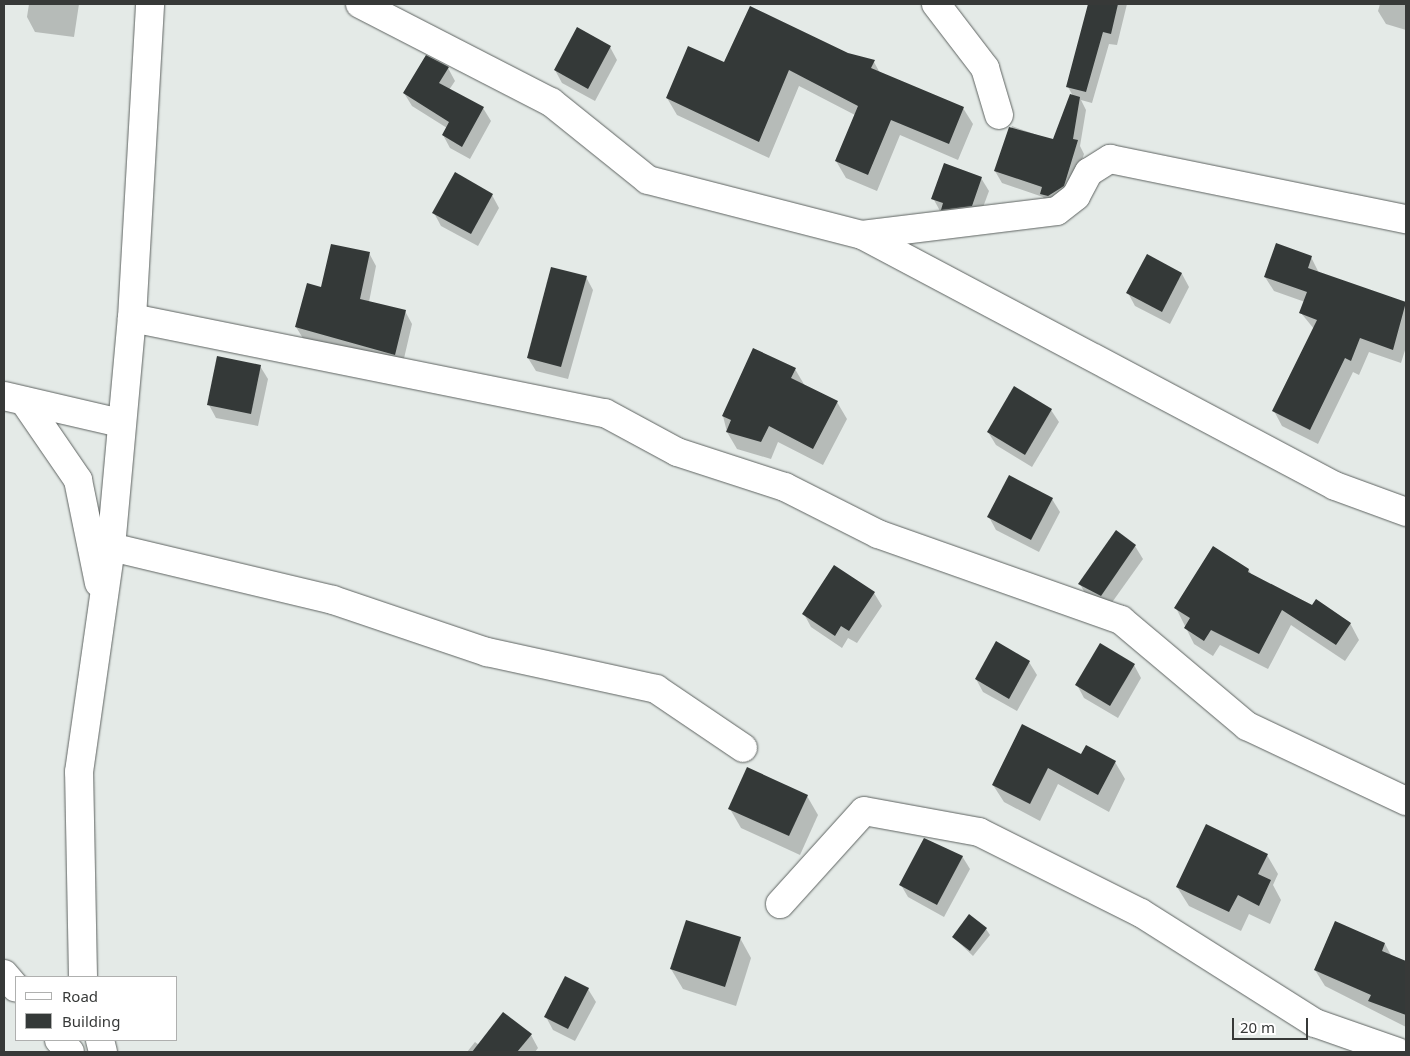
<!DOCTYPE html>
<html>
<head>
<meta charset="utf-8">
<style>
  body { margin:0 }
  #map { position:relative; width:1410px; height:1056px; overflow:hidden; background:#e4eae7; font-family:"Noto Sans",sans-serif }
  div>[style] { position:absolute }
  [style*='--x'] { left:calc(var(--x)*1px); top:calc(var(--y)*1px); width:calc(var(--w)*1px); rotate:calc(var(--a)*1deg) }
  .shadow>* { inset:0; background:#0003 }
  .building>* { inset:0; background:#343938 }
  .roads { filter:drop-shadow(0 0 1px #5e6361) drop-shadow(0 0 1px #5e6361) }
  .minor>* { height:28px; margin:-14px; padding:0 14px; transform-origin:14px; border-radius:14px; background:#fff }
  span { translate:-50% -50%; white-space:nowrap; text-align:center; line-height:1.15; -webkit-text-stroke:5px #fff; paint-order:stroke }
  .frame { position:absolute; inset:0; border:5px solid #373938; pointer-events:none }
  .legend { position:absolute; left:15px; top:976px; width:162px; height:65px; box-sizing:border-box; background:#fff; border:1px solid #afb0af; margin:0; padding:6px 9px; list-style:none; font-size:15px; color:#373938 }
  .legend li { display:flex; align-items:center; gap:10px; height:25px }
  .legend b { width:25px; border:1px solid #afb0af }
  .scale { position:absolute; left:1232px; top:1018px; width:76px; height:22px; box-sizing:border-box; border:2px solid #373938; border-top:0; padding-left:6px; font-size:15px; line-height:18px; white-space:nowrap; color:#373938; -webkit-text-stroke:4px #fff; paint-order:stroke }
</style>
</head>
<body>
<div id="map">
  <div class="shadow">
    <div style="clip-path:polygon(29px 4px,79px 4px,74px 37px,35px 32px,27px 17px)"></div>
    <div style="clip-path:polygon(1089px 4px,1127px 4px,1117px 45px,1109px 44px,1092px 103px,1081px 100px,1086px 110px,1080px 146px,1084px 154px,1070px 198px,1048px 206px,1043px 197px,1002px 183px,995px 171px,1012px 126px,1054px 141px,1073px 96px,1068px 87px)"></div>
    <div style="clip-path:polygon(1380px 4px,1406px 4px,1406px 30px,1386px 24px,1378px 11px)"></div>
    <div style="clip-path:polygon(610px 47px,617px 60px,595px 101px,562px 83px,555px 70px)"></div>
    <div style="clip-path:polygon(848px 54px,874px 62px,880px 73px,963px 108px,973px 124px,958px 160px,900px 135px,877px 191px,846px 178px,836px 161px,855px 115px,799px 86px,769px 158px,677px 115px,667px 98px,724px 63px)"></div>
    <div style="clip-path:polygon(448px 68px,455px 81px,449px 90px,483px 108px,491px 121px,470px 159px,450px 148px,443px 135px,447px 128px,412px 106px,404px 93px)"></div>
    <div style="clip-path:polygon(981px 178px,989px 191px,979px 218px,940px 211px,933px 198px)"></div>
    <div style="clip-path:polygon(492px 195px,499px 208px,478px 246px,441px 226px,434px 213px)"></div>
    <div style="clip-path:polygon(369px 253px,376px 266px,369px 302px,405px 311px,412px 324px,402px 367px,304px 340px,296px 327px,322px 289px)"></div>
    <div style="clip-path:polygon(1147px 256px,1182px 274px,1189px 287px,1170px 324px,1135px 306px,1128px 293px)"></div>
    <div style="clip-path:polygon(1311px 257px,1319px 273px,1406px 304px,1406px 347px,1401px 363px,1369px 352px,1359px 375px,1353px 372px,1318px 444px,1282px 426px,1274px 411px,1314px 329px,1301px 313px,1305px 302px,1274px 291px,1265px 277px)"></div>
    <div style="clip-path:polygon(586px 277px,593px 290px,568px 379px,536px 371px,528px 358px)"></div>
    <div style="clip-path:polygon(260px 366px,268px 379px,258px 426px,216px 418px,209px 405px)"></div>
    <div style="clip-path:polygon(795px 369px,805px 386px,837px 402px,847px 419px,823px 465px,778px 442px,771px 459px,737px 449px,727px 432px,723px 416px)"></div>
    <div style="clip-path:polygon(1051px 410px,1059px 422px,1032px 467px,996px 445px,988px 432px)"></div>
    <div style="clip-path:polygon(1052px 499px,1060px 512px,1039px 552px,996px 530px,989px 517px)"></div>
    <div style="clip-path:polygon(1135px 546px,1143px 559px,1108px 608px,1087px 597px,1080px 584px)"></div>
    <div style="clip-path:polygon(1249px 570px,1252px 576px,1350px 623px,1359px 640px,1345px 661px,1291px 625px,1268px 669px,1220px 645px,1213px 656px,1194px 644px,1176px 608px)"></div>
    <div style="clip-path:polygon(874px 593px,882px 606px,857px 643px,848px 638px,842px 648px,811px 627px,804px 614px)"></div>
    <div style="clip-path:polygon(1029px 662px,1037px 675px,1017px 711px,983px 692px,976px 679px)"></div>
    <div style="clip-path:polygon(1134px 665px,1141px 678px,1118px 718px,1084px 698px,1077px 685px)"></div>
    <div style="clip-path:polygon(1082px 755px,1115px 762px,1125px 779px,1109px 812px,1058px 784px,1040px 821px,1004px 802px,993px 785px)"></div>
    <div style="clip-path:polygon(807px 796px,818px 815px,800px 855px,741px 828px,730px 809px)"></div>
    <div style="clip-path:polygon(1267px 855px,1278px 874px,1273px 885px,1281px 900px,1270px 924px,1249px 914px,1241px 931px,1189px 906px,1177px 887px)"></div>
    <div style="clip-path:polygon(962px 856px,970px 869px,944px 917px,908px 897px,901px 885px)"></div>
    <div style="clip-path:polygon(986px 929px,990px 935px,973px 956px,953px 937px)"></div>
    <div style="clip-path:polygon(740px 938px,751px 958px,736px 1006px,683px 989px,671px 969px)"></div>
    <div style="clip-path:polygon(1385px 944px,1392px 957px,1406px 962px,1406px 1027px,1325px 986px,1315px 970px)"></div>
    <div style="clip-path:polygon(588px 989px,596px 1002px,575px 1041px,553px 1030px,546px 1017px)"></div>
    <div style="clip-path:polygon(531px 1035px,538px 1048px,535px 1052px,467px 1052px,475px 1042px,479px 1045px)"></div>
  </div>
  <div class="building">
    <div style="clip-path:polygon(1088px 4px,1118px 4px,1111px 34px,1103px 32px,1086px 92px,1066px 87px)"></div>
    <div style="clip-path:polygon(750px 6px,848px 53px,875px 60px,871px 68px,964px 107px,949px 144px,891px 120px,868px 175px,835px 161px,858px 106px,789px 70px,759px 142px,666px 98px,688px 46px,724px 62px)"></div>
    <div style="clip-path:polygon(577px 27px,611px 46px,588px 89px,554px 70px)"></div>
    <div style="clip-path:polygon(426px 55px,449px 67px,439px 83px,484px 107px,462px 147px,442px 135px,449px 122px,403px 93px)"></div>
    <div style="clip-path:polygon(1070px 94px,1080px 97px,1073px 139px,1078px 140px,1064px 186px,1048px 196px,1040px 194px,1042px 187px,994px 171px,1009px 127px,1053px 139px)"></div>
    <div style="clip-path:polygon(944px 163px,982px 177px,972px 206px,941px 210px,943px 203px,931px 199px)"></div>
    <div style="clip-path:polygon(455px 172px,493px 194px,471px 234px,432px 213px)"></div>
    <div style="clip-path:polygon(1276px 243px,1312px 256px,1308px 268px,1406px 302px,1393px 350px,1360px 338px,1351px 361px,1345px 358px,1310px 430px,1272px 411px,1317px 320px,1299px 313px,1307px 292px,1264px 277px)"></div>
    <div style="clip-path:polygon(331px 244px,370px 252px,360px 299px,406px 310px,395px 355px,295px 327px,307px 283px,321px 287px)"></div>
    <div style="clip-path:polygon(1147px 254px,1182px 273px,1162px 312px,1126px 293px)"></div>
    <div style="clip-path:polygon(551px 267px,587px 276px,561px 367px,527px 358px)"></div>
    <div style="clip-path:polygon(753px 348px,796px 368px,791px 378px,838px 401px,813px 449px,769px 426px,761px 442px,726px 432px,731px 420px,722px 416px)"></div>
    <div style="clip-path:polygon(217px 356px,261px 365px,251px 414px,207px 405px)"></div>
    <div style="clip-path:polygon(1014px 386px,1052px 409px,1025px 455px,987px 432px)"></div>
    <div style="clip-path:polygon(1009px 475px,1053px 498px,1031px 540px,987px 517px)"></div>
    <div style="clip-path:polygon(1116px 530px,1136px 545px,1101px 596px,1078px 584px)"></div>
    <div style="clip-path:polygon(1213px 546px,1249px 569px,1248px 572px,1312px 605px,1316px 599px,1351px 623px,1336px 645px,1282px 610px,1259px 654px,1211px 630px,1204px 641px,1184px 628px,1190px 618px,1174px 608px)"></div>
    <div style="clip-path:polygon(834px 565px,875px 592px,849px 631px,841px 626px,835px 636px,802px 614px)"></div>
    <div style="clip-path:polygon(996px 641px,1030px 661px,1009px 699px,975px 679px)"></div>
    <div style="clip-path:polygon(1100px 643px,1135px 664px,1110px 706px,1075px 685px)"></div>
    <div style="clip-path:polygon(1022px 724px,1081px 754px,1086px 745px,1116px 761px,1098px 795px,1048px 768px,1030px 804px,992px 785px)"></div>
    <div style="clip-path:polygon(747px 767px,808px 795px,789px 836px,728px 809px)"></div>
    <div style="clip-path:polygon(1206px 824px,1268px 854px,1258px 874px,1271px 880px,1259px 906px,1238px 895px,1229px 912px,1176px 887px)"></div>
    <div style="clip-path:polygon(924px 838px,963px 856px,937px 905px,899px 885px)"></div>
    <div style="clip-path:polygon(969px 914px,987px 928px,970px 951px,952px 937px)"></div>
    <div style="clip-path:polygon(686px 920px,741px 937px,725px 987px,670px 969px)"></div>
    <div style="clip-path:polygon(1335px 921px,1385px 943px,1382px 951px,1406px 961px,1406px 1015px,1368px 1001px,1371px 995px,1314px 970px)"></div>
    <div style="clip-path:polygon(565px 976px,589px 988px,568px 1029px,544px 1017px)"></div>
    <div style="clip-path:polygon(503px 1012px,532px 1034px,517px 1052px,472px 1052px)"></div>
  </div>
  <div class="roads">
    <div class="minor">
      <div style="--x:360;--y:4;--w:215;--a:27.2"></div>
      <div style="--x:551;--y:102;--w:124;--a:38.8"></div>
      <div style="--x:648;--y:180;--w:221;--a:14.4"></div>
      <div style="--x:862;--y:235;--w:535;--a:27.95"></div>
      <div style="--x:1335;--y:486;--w:76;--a:20.1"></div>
      <div style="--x:936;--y:4;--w:81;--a:52.6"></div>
      <div style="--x:985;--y:68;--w:49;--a:73.4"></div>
      <div style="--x:862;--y:235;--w:196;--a:-7"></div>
      <div style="--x:1057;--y:211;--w:24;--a:-38"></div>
      <div style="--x:1076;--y:196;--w:27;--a:-62"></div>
      <div style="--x:1089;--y:172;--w:25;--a:-32"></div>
      <div style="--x:1110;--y:159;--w:302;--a:11.5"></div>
      <div style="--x:132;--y:318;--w:482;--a:11.4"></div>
      <div style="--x:605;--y:413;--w:82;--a:28.4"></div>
      <div style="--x:677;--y:452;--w:114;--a:18"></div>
      <div style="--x:785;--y:487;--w:104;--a:26.8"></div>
      <div style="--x:878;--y:534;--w:258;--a:19.5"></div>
      <div style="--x:1121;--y:620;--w:165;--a:40.1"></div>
      <div style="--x:1247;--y:726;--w:176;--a:25.3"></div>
      <div style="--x:4;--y:396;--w:119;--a:13.1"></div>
      <div style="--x:24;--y:401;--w:96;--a:55.6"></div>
      <div style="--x:78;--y:480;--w:105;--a:78.5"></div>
      <div style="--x:111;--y:547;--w:228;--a:13.4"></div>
      <div style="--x:333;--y:600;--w:163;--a:18.7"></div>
      <div style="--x:487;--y:652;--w:173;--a:12.3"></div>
      <div style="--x:656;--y:689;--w:105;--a:34.1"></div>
      <div style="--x:780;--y:904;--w:125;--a:-47.9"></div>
      <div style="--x:864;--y:811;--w:117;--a:10.3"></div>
      <div style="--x:979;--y:832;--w:181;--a:26.6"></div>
      <div style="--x:1141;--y:913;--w:206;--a:32.3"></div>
      <div style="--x:1315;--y:1023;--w:88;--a:19.3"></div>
      <div style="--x:4;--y:974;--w:18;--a:49"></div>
      <div style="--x:83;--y:977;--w:205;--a:-91.1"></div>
      <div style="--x:79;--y:772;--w:227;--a:-81.9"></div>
      <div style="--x:111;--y:547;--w:230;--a:-84.8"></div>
      <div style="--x:132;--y:318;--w:315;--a:-86.7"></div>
      <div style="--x:59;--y:1040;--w:16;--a:47"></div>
      <div style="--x:100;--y:1040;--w:12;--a:76"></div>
    </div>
  </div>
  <div class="frame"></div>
  <ul class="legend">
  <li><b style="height:6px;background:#fff"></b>Road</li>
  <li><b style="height:14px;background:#343938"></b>Building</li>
  </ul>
  <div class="scale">20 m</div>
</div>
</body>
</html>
